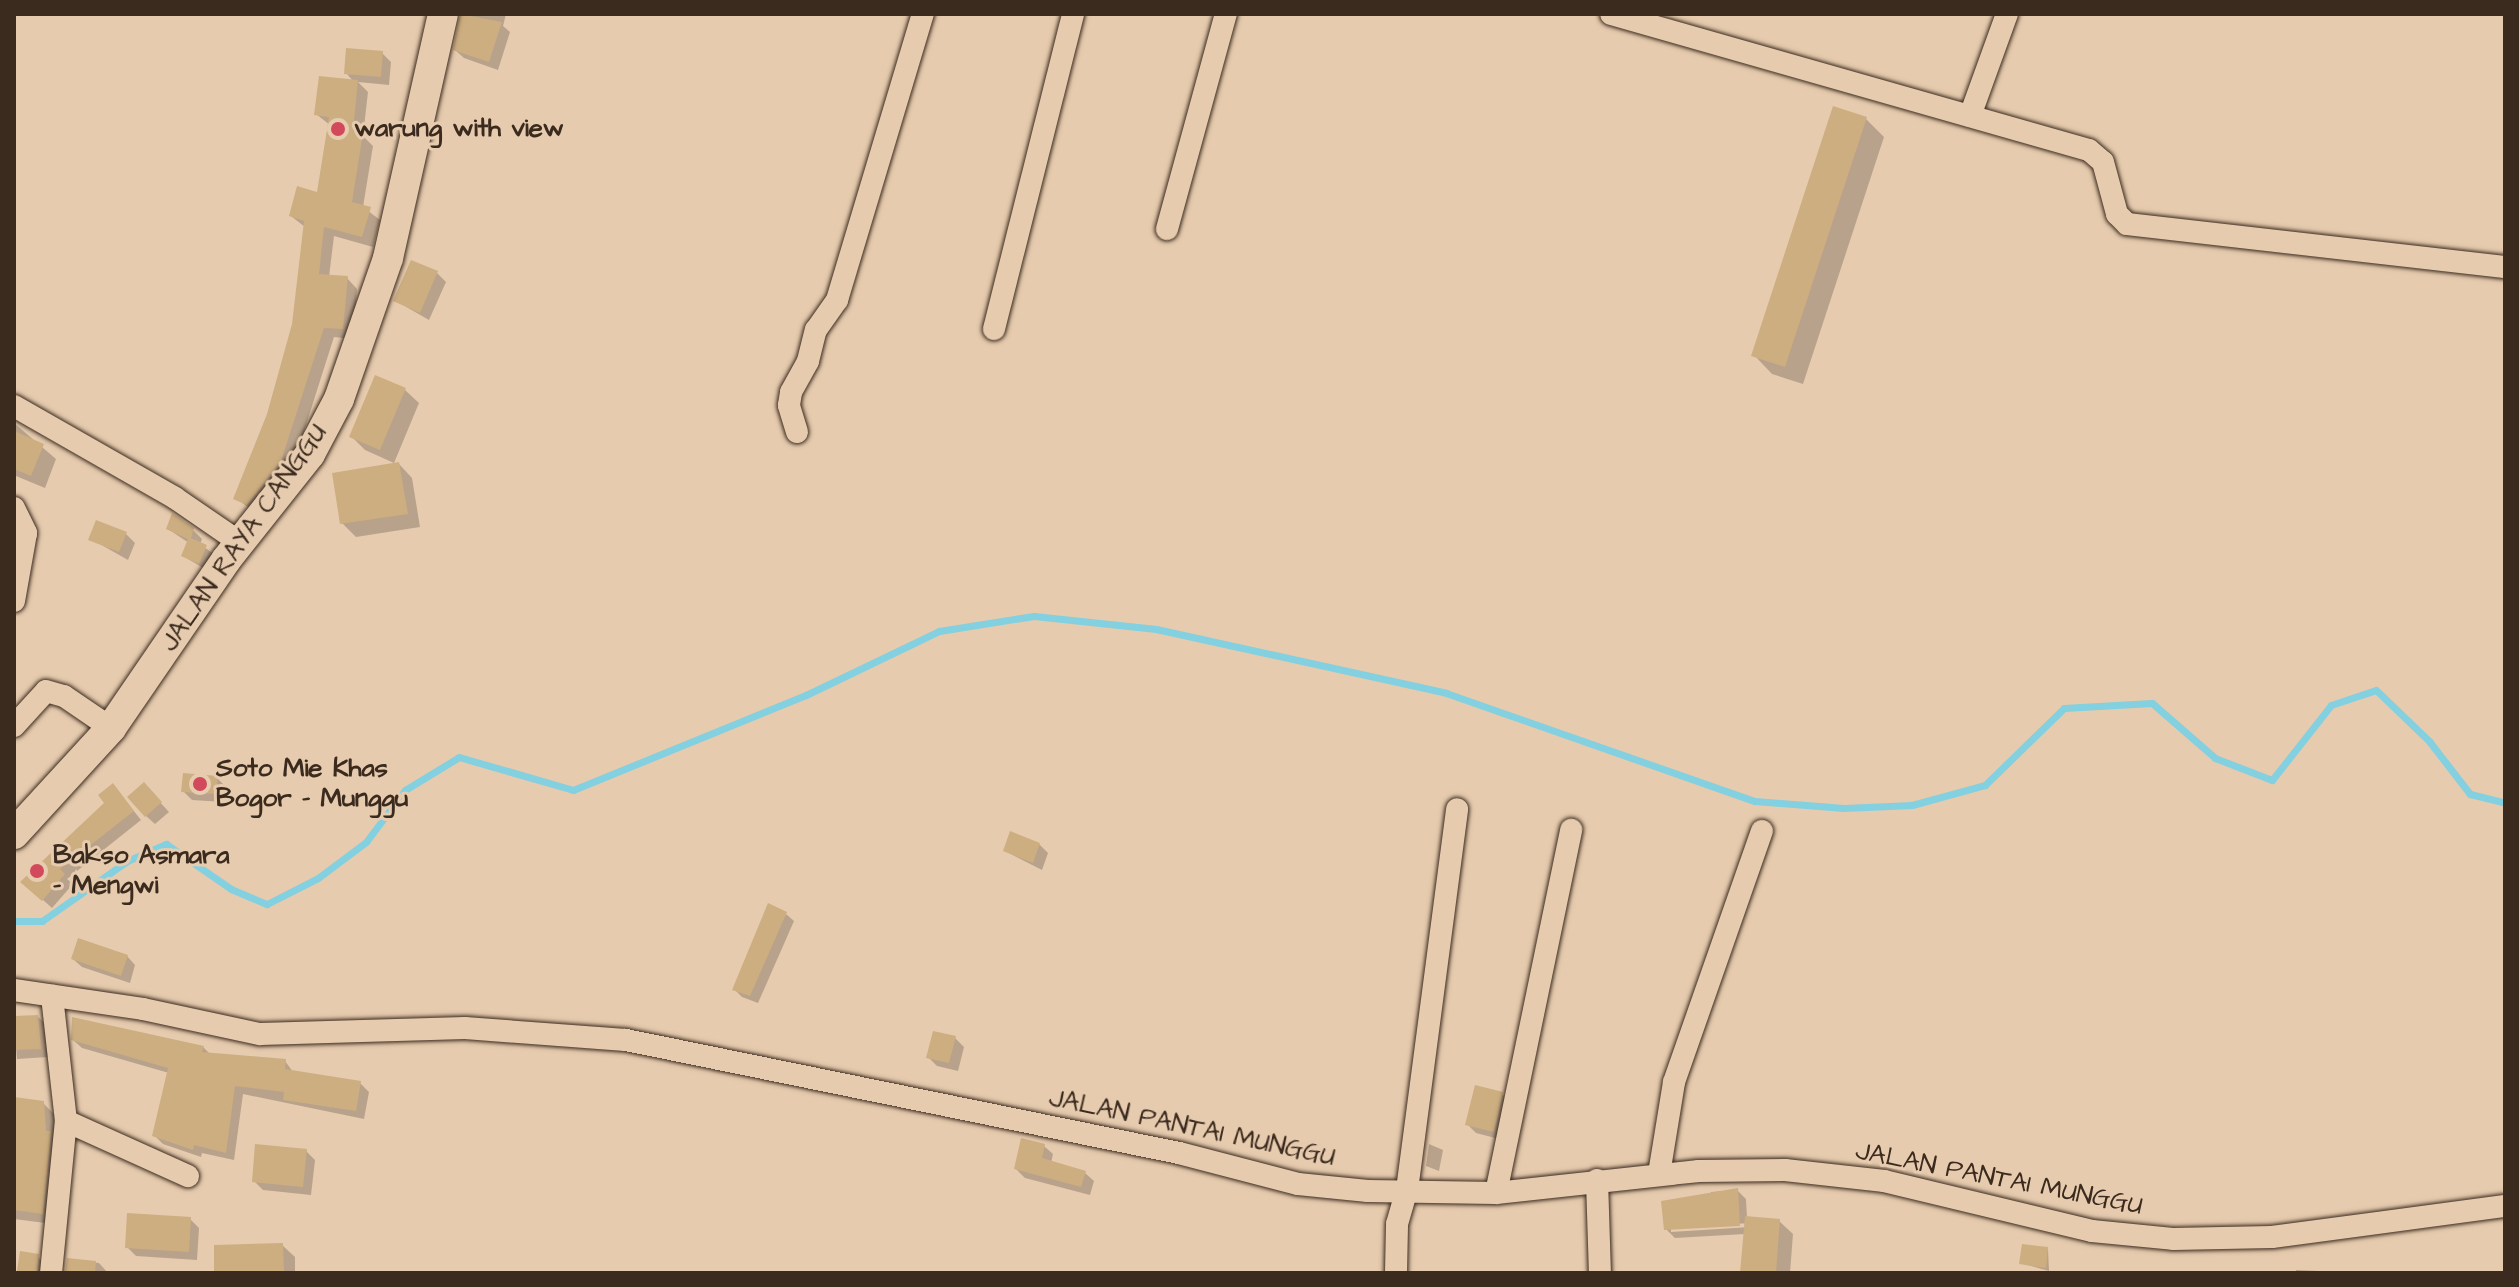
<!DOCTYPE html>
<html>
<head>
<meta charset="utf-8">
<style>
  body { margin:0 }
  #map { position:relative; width:2519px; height:1287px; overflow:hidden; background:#e6cbae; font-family:"Architects Daughter",sans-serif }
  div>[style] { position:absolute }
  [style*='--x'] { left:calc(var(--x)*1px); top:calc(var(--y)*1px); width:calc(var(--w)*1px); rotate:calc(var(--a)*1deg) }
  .shadow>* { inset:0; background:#0003 }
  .stream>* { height:7px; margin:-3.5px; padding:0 3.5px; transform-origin:3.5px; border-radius:3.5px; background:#82d0e0 }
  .building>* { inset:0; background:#cdae81 }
  .roads { filter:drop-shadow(0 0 2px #3b2a1e) drop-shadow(0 0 2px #3b2a1e) }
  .street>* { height:22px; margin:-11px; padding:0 11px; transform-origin:11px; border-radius:11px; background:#e6cbae }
  .secondary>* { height:30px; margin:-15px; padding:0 15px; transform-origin:15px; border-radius:15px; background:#e6cbae }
  .dots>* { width:22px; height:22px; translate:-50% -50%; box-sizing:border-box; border:4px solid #e6cbae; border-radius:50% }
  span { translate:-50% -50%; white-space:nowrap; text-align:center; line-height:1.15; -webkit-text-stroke:6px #e6cbae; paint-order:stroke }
  .poi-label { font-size:26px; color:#3b2a1e; font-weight:700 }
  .left { translate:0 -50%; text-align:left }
  .street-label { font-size:26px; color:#3b2a1e }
  .frame { position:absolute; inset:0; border:16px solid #3b2a1e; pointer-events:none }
</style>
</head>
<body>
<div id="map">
  <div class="shadow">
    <div style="clip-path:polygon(463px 14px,506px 14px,503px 26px,510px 32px,498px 70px,464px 58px,455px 50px)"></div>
    <div style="clip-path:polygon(382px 53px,391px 62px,389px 85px,358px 82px,368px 92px,363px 136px,373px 146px,363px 207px,380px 220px,373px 247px,334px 236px,329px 277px,347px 278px,357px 289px,353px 339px,334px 337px,291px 472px,258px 514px,235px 498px,269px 414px,294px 324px,305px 227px,291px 216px,319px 194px,330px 125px,316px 114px,354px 82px,346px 73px)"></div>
    <div style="clip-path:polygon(1866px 119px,1884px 137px,1803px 384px,1772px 374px,1754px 355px)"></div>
    <div style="clip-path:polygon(437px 273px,446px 282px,429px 320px,396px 301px)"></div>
    <div style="clip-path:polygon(405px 390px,419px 403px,394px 463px,365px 450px,351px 436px)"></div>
    <div style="clip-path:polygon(14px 423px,56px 459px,45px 488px,16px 476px,14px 481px)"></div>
    <div style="clip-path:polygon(399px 464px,412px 478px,420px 527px,356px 537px,342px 523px)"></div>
    <div style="clip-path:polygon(168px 529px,193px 530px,202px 539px,200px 544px,215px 555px,208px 571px,183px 556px,189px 543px)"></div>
    <div style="clip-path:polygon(126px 534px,135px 543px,128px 560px,91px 539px)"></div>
    <div style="clip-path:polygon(217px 778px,226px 787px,224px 802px,192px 800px,183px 791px)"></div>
    <div style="clip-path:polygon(144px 785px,169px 812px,155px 824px,146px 816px)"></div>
    <div style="clip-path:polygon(121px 795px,141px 820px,67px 879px,73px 884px,52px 908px,32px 890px)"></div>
    <div style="clip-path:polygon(1039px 844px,1048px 853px,1042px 870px,1005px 851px)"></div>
    <div style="clip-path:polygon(786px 914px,794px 921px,758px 1003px,742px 997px,735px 990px)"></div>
    <div style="clip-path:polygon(127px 956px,135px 965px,130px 983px,82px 967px,73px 959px)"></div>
    <div style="clip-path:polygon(38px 1017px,47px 1025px,48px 1057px,17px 1059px,14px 1018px)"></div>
    <div style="clip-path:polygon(955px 1038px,964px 1047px,958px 1071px,937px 1066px,928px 1057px)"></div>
    <div style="clip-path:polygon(73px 1040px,203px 1047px,210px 1054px,285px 1061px,293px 1072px,360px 1083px,369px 1092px,364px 1119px,243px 1094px,234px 1160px,202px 1153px,201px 1157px,163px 1144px,154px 1135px,169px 1073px,82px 1048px)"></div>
    <div style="clip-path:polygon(1502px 1094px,1510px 1103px,1503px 1140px,1476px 1133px,1467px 1124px)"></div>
    <div style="clip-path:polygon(14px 1099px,43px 1103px,54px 1114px,53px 1224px,14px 1219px)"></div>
    <div style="clip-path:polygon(1429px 1144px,1443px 1150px,1439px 1171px,1426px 1166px)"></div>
    <div style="clip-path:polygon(1044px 1146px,1053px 1154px,1051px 1163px,1085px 1173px,1094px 1181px,1090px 1195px,1025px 1178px,1016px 1169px)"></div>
    <div style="clip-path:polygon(306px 1151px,315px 1160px,311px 1195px,263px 1190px,254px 1181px)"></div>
    <div style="clip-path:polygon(evenodd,1737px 1190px,1746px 1199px,1747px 1218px,1779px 1221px,1793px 1234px,1790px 1273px,1742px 1273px,1745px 1234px,1675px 1238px,1666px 1229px,1711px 1197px,1711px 1192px,1737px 1190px,1750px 1223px,1750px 1227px,1671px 1232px,1671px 1228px,1750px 1223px)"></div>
    <div style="clip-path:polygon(190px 1219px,199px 1228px,197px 1260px,136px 1256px,127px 1247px)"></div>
    <div style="clip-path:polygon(282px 1245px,295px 1257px,295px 1273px,216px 1273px)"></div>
    <div style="clip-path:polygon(2048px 1249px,2049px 1271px,2021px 1263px)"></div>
    <div style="clip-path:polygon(22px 1253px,38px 1256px,48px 1273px,20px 1273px)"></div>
    <div style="clip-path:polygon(68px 1260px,99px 1263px,108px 1273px,66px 1273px)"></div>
    <div style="clip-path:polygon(2296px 1270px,2368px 1273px,2296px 1273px)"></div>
  </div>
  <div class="stream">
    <div style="--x:14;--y:921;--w:28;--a:0"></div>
    <div style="--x:42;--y:921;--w:104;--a:-35.2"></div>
    <div style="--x:127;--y:861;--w:43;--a:-23.6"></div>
    <div style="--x:166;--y:844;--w:79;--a:34.7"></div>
    <div style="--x:231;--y:889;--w:39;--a:23"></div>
    <div style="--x:267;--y:904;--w:57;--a:-27"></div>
    <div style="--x:318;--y:878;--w:60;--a:-36.9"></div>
    <div style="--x:366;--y:842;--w:65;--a:-53.1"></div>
    <div style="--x:405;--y:790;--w:63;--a:-31.4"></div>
    <div style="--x:459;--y:757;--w:119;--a:16.1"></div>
    <div style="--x:573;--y:790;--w:252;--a:-22.2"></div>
    <div style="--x:806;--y:695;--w:148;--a:-25.7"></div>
    <div style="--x:939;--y:631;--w:96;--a:-9"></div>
    <div style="--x:1034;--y:616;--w:123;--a:6.1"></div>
    <div style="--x:1156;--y:629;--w:297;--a:12.4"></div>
    <div style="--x:1446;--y:693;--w:327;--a:19.3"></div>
    <div style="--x:1755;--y:801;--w:89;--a:4.5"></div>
    <div style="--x:1844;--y:808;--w:68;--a:-2.5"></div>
    <div style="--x:1912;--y:805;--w:76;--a:-15.3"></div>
    <div style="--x:1985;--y:785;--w:110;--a:-44.3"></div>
    <div style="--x:2064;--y:708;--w:88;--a:-3.3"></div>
    <div style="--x:2152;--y:703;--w:84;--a:41.1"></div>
    <div style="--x:2215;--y:758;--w:61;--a:21.1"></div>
    <div style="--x:2272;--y:780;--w:95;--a:-51.8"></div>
    <div style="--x:2331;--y:705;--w:47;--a:-18.4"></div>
    <div style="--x:2376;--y:690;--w:74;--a:43.9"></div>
    <div style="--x:2429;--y:741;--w:67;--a:52.3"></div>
    <div style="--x:2470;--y:794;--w:36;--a:14"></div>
  </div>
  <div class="building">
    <div style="clip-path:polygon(460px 14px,502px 22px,489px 62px,453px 50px)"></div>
    <div style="clip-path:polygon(346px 48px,383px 51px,381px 77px,344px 74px)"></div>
    <div style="clip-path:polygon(319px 76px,358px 80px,353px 132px,363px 133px,352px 202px,371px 207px,362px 237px,324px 227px,319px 274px,348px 276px,343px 329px,324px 328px,281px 461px,247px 505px,233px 499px,267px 414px,292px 324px,304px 221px,289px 216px,297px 186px,317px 192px,329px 117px,314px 115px)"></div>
    <div style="clip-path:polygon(1833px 106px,1867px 117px,1785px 367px,1751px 356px)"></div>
    <div style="clip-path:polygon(411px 260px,438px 271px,420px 313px,393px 301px)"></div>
    <div style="clip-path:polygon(375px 375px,406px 388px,380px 450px,349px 437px)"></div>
    <div style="clip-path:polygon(14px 431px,44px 444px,31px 476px,14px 469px)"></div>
    <div style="clip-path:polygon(399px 462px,408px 514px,340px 524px,332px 473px)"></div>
    <div style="clip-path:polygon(172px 513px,194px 528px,191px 538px,207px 545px,199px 564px,181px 556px,188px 539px,166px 529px)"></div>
    <div style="clip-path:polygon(96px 520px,127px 532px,119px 552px,88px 540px)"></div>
    <div style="clip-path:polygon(183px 773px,218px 776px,216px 794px,181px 792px)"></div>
    <div style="clip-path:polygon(144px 782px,162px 802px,145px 817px,127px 797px)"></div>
    <div style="clip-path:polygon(113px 783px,134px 811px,60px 869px,65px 874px,42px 901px,20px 882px,104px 803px,98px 795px)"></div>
    <div style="clip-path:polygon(1010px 831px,1040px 843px,1033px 863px,1003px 851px)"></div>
    <div style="clip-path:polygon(768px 903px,787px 912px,750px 996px,732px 990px)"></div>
    <div style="clip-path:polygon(78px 938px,128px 955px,121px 976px,71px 959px)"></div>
    <div style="clip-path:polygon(38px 1015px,41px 1049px,14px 1050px,14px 1016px)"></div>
    <div style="clip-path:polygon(72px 1017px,204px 1046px,202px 1052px,286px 1059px,285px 1069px,361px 1081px,356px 1111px,283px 1100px,284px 1092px,235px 1086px,226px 1153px,194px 1145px,193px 1150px,152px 1136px,168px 1068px,71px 1040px)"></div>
    <div style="clip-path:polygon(933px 1031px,956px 1036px,949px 1063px,926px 1058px)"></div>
    <div style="clip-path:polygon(1475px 1085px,1503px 1092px,1494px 1132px,1465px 1125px)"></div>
    <div style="clip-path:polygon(14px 1097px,44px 1101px,46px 1131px,51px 1131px,43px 1214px,14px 1210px)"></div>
    <div style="clip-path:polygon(1021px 1138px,1045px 1144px,1042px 1158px,1086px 1171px,1081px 1187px,1014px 1169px)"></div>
    <div style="clip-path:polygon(255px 1144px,307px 1149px,303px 1187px,252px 1182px)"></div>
    <div style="clip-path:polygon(1738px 1188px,1740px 1226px,1664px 1230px,1661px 1201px)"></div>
    <div style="clip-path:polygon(127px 1213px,191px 1217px,189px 1252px,125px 1248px)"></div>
    <div style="clip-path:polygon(1745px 1216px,1780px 1219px,1776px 1273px,1740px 1273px)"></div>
    <div style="clip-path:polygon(283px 1243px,284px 1273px,214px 1273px,214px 1245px)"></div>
    <div style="clip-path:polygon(2022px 1244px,2048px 1247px,2046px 1268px,2019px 1264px)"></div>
    <div style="clip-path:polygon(20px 1251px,39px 1254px,37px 1273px,17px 1271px)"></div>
    <div style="clip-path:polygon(67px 1258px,96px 1261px,95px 1273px,65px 1273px)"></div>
  </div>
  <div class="roads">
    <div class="street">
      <div style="--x:1611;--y:14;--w:497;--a:15.9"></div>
      <div style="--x:2089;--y:150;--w:18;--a:41"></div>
      <div style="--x:2103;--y:162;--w:54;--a:74.9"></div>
      <div style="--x:2117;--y:214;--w:14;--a:45"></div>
      <div style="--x:2127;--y:224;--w:380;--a:6.5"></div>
      <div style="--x:1970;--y:116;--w:109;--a:-70.1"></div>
      <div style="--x:1167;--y:229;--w:223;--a:-74.7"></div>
      <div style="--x:994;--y:329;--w:325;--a:-75.9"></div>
      <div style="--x:14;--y:406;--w:185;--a:29.7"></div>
      <div style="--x:175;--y:498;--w:78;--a:34.5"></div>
      <div style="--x:797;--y:432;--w:28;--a:-107"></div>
      <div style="--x:789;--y:405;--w:13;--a:-81"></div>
      <div style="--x:791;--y:392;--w:35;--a:-61"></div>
      <div style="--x:808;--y:361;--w:32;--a:-76"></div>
      <div style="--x:816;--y:330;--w:37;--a:-55"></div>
      <div style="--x:837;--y:300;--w:299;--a:-73.3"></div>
      <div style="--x:14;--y:508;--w:28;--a:64"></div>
      <div style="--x:26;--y:533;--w:69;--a:100"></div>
      <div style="--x:14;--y:726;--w:47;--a:-47.6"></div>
      <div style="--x:46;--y:691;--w:19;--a:16"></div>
      <div style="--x:64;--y:696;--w:57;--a:34.2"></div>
      <div style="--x:14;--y:990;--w:130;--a:8.4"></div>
      <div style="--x:143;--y:1009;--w:120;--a:12.1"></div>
      <div style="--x:260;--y:1034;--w:205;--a:-1.7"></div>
      <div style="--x:465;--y:1028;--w:161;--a:4.3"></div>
      <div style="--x:626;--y:1040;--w:564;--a:11.55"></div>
      <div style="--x:1179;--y:1153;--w:123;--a:14.6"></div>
      <div style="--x:1298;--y:1184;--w:70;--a:5.7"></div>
      <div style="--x:1368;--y:1191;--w:128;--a:0.9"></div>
      <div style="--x:1496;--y:1193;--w:204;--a:-6.2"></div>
      <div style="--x:1699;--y:1171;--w:86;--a:-0.7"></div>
      <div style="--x:1785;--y:1170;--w:100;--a:6.3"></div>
      <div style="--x:1884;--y:1181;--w:214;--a:13.5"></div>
      <div style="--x:2092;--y:1231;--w:81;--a:5.6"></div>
      <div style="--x:2173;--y:1239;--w:99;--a:-1.2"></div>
      <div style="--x:2272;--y:1237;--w:235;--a:-7.6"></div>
      <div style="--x:66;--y:1121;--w:134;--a:24.3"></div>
      <div style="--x:1659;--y:1174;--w:93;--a:-80.7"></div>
      <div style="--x:1674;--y:1082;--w:266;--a:-70.7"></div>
      <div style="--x:1597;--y:1180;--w:93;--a:88.2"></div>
      <div style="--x:1496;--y:1193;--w:371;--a:-78.3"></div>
      <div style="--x:51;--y:1273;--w:153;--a:-84.4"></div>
      <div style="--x:66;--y:1121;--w:126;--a:-96.4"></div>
      <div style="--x:1396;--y:1273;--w:49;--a:-88.8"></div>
      <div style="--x:1397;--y:1224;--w:35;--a:-74"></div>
      <div style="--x:1407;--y:1190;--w:384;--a:-82.5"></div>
    </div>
    <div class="secondary">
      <div style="--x:14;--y:834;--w:144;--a:-47.5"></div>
      <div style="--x:111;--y:728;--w:204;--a:-55.6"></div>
      <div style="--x:226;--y:560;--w:135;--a:-51.6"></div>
      <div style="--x:310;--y:454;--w:62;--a:-62.2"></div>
      <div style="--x:339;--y:399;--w:149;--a:-70.8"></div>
      <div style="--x:388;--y:258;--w:250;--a:-77.3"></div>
    </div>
  </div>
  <div class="dots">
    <div style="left:338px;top:129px;background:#d1495b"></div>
    <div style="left:200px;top:784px;background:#d1495b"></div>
    <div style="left:37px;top:871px;background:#d1495b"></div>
  </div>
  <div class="poi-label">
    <span class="left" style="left:354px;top:129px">warung with view</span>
    <span class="left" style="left:216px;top:784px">Soto Mie Khas<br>Bogor - Munggu</span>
    <span class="left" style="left:53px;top:871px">Bakso Asmara<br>- Mengwi</span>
  </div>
  <div class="street-label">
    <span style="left:244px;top:538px;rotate:-55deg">JALAN RAYA CANGGU</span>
    <span style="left:1192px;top:1128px;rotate:12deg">JALAN PANTAI MUNGGU</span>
    <span style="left:1999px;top:1179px;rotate:11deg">JALAN PANTAI MUNGGU</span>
  </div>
  <div class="frame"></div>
</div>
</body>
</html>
